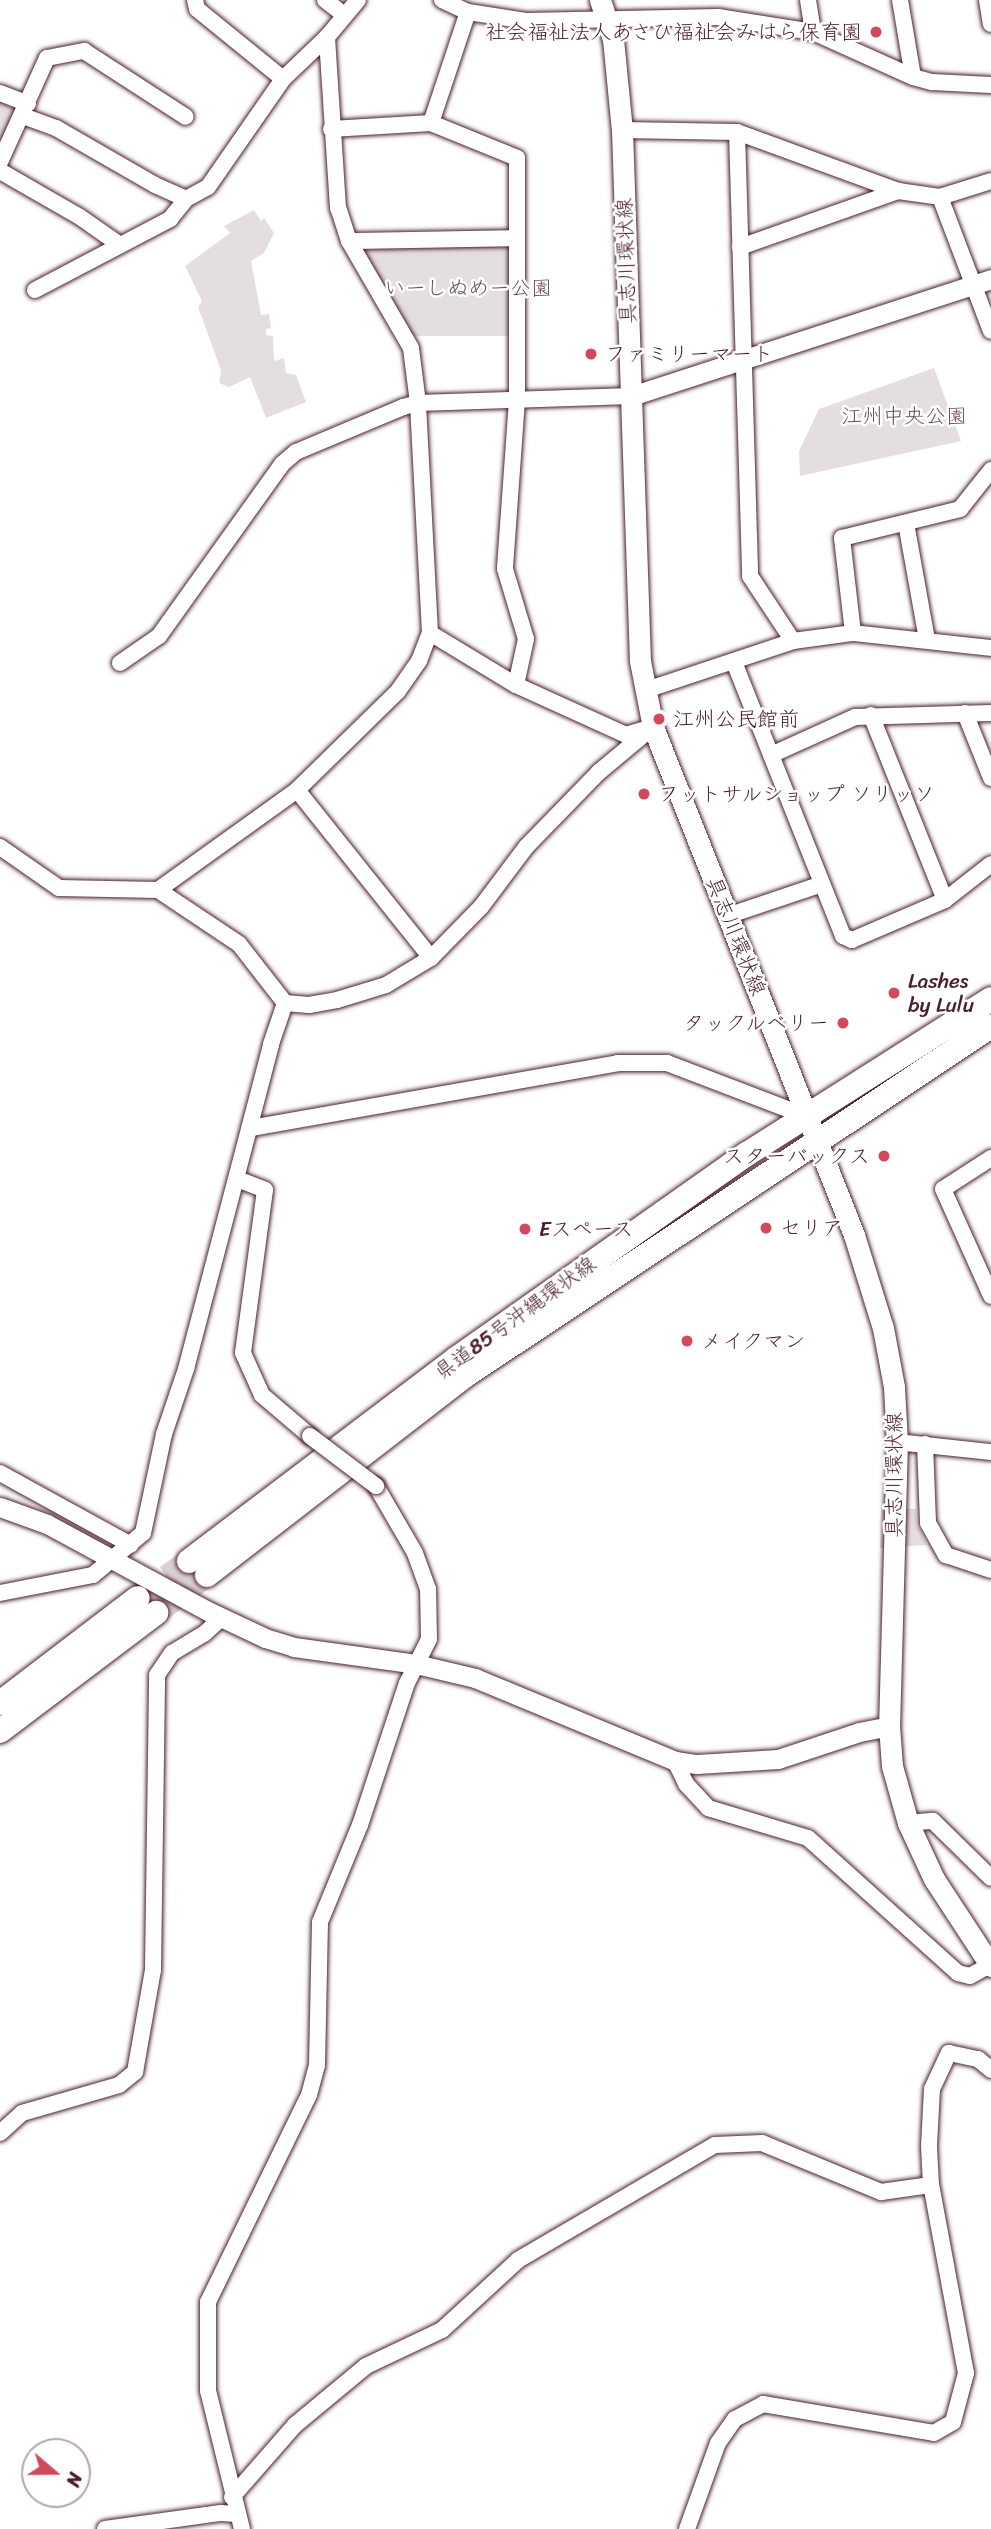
<!DOCTYPE html>
<html>
<head>
<meta charset="utf-8">
<style>
  body { margin:0 }
  #map { position:relative; width:991px; height:2529px; overflow:hidden; background:#fff; font-family:Sriracha,"Klee One",sans-serif }
  div>[style] { position:absolute }
  [style*='--x'] { left:calc(var(--x)*1px); top:calc(var(--y)*1px); width:calc(var(--w)*1px); rotate:calc(var(--a)*1deg) }
  .green>* { inset:0; background:#e5dee0 }
  .primary-tunnel>* { height:24px; margin-top:-12px; transform-origin:0; background:repeating-linear-gradient(90deg,#dbd2d5 0 24px,transparent 0 36px) }
  .roads { filter:drop-shadow(0 0 2px #4a1f2b) drop-shadow(0 0 2px #4a1f2b) }
  .minor>* { height:16px; margin:-8px; padding:0 8px; transform-origin:8px; border-radius:8px; background:#fff }
  .tertiary>* { height:19px; margin:-9.5px; padding:0 9.5px; transform-origin:9.5px; border-radius:9.5px; background:#fff }
  .secondary>* { height:21px; margin:-10.5px; padding:0 10.5px; transform-origin:10.5px; border-radius:10.5px; background:#fff }
  .primary>* { height:24px; margin:-12px; padding:0 12px; transform-origin:12px; border-radius:12px; background:#fff }
  .bridges { filter:drop-shadow(0 0 2px #4a1f2b) drop-shadow(0 0 2px #4a1f2b) }
  .minor-bridge>* { height:16px; margin:-8px; padding:0 8px; transform-origin:8px; border-radius:8px; background:#fff }
  .dots>* { width:19px; height:19px; translate:-50% -50%; box-sizing:border-box; border:4px solid #fff; border-radius:50% }
  span { translate:-50% -50%; white-space:nowrap; text-align:center; line-height:1.15; -webkit-text-stroke:5px #fff; paint-order:stroke }
  .poi-label { font-size:21px; color:#4a1f2b }
  .right { translate:-100% -50%; text-align:right }
  .left { translate:0 -50%; text-align:left }
  .street-label { font-size:21px; color:#4a1f2b }
  .park-label { font-size:21px; color:#714f58 }
  .north { position:absolute; left:21px; top:2438px; width:70px; height:70px; box-sizing:border-box; background:#fff; border:2px solid #b7a5aa; border-radius:50%; rotate:110deg; font-size:19px; font-weight:700; line-height:28px; text-align:center; color:#4a1f2b }
  .north::after { content:''; display:block; margin:auto; width:24px; height:32px; background:#d1495b; clip-path:polygon(50% 0,100% 100%,50% 72%,0 100%) }
</style>
</head>
<body>
<div id="map">
  <div class="green">
    <div style="clip-path:polygon(0 94px,29px 105px,0 145px)"></div>
    <div style="clip-path:polygon(254px 210px,261px 221px,264px 218px,274px 233px,264px 253px,251px 261px,261px 315px,269px 314px,271px 328px,266px 329px,266px 335px,273px 336px,274px 361px,284px 358px,286px 373px,296px 375px,306px 402px,266px 418px,250px 377px,229px 387px,219px 383px,221px 370px,198px 307px,202px 301px,185px 266px,230px 233px,224px 226px)"></div>
    <div style="clip-path:polygon(516px 238px,517px 336px,406px 336px,349px 241px)"></div>
    <div style="clip-path:polygon(934px 368px,961px 441px,800px 476px,799px 451px,819px 409px)"></div>
    <div style="clip-path:polygon(881px 1507px,916px 1509px,917px 1525px,927px 1545px,880px 1548px)"></div>
  </div>
  <div class="primary-tunnel">
    <div style="--x:138;--y:1598;--w:63;--a:-36"></div>
    <div style="--x:156;--y:1613;--w:64;--a:-36.7"></div>
  </div>
  <div class="roads">
    <div class="minor">
      <div style="--x:195;--y:0;--w:9;--a:77"></div>
      <div style="--x:197;--y:9;--w:111;--a:39.1"></div>
      <div style="--x:325;--y:0;--w:24;--a:38"></div>
      <div style="--x:442;--y:0;--w:29;--a:25"></div>
      <div style="--x:468;--y:12;--w:60;--a:8.7"></div>
      <div style="--x:527;--y:21;--w:191;--a:-1.2"></div>
      <div style="--x:718;--y:17;--w:96;--a:9"></div>
      <div style="--x:813;--y:32;--w:110;--a:24.2"></div>
      <div style="--x:913;--y:77;--w:20;--a:15"></div>
      <div style="--x:932;--y:82;--w:59;--a:2.9"></div>
      <div style="--x:808;--y:0;--w:32;--a:81"></div>
      <div style="--x:900;--y:0;--w:78;--a:80.4"></div>
      <div style="--x:987;--y:0;--w:24;--a:81"></div>
      <div style="--x:0;--y:93;--w:30;--a:21"></div>
      <div style="--x:23;--y:116;--w:35;--a:20"></div>
      <div style="--x:56;--y:128;--w:114;--a:29.9"></div>
      <div style="--x:155;--y:185;--w:34;--a:24"></div>
      <div style="--x:431;--y:123;--w:117;--a:-71.6"></div>
      <div style="--x:331;--y:129;--w:100;--a:-3.4"></div>
      <div style="--x:431;--y:123;--w:93;--a:22.1"></div>
      <div style="--x:517;--y:158;--w:242;--a:90"></div>
      <div style="--x:517;--y:400;--w:169;--a:94.1"></div>
      <div style="--x:505;--y:569;--w:73;--a:73.3"></div>
      <div style="--x:526;--y:639;--w:47;--a:102.3"></div>
      <div style="--x:622;--y:130;--w:115;--a:1"></div>
      <div style="--x:737;--y:132;--w:171;--a:20.1"></div>
      <div style="--x:898;--y:191;--w:42;--a:8.1"></div>
      <div style="--x:940;--y:197;--w:53;--a:-17.4"></div>
      <div style="--x:737;--y:132;--w:444;--a:88.3"></div>
      <div style="--x:750;--y:576;--w:78;--a:56.5"></div>
      <div style="--x:0;--y:162;--w:114;--a:-65.7"></div>
      <div style="--x:47;--y:58;--w:38;--a:-11"></div>
      <div style="--x:84;--y:51;--w:121;--a:32.9"></div>
      <div style="--x:0;--y:171;--w:92;--a:29.9"></div>
      <div style="--x:80;--y:217;--w:49;--a:35"></div>
      <div style="--x:940;--y:197;--w:143;--a:69.2"></div>
      <div style="--x:349;--y:241;--w:167;--a:-1"></div>
      <div style="--x:740;--y:247;--w:168;--a:-19.5"></div>
      <div style="--x:35;--y:290;--w:153;--a:-27.7"></div>
      <div style="--x:170;--y:219;--w:26;--a:-51"></div>
      <div style="--x:186;--y:199;--w:25;--a:-29"></div>
      <div style="--x:208;--y:187;--w:131;--a:-55.2"></div>
      <div style="--x:283;--y:79;--w:61;--a:-43.7"></div>
      <div style="--x:327;--y:37;--w:48;--a:-50"></div>
      <div style="--x:906;--y:523;--w:119;--a:79.8"></div>
      <div style="--x:430;--y:633;--w:100;--a:31.2"></div>
      <div style="--x:516;--y:685;--w:121;--a:24.4"></div>
      <div style="--x:626;--y:735;--w:21;--a:-17"></div>
      <div style="--x:853;--y:633;--w:96;--a:-96.6"></div>
      <div style="--x:842;--y:538;--w:122;--a:-13.8"></div>
      <div style="--x:960;--y:509;--w:50;--a:-51.5"></div>
      <div style="--x:734;--y:662;--w:295;--a:68.3"></div>
      <div style="--x:843;--y:936;--w:10;--a:24"></div>
      <div style="--x:852;--y:940;--w:101;--a:-23.3"></div>
      <div style="--x:945;--y:900;--w:58;--a:-38"></div>
      <div style="--x:120;--y:663;--w:47;--a:-34.7"></div>
      <div style="--x:159;--y:636;--w:211;--a:-54.4"></div>
      <div style="--x:282;--y:464;--w:18;--a:-41"></div>
      <div style="--x:296;--y:452;--w:116;--a:-22.8"></div>
      <div style="--x:403;--y:407;--w:16;--a:-15"></div>
      <div style="--x:418;--y:403;--w:213;--a:-1.9"></div>
      <div style="--x:646;--y:690;--w:155;--a:-18.4"></div>
      <div style="--x:793;--y:641;--w:61;--a:-7.6"></div>
      <div style="--x:853;--y:633;--w:139;--a:6.2"></div>
      <div style="--x:965;--y:713;--w:70;--a:68.2"></div>
      <div style="--x:871;--y:715;--w:199;--a:68.2"></div>
      <div style="--x:771;--y:755;--w:92;--a:-24.3"></div>
      <div style="--x:855;--y:717;--w:136;--a:-1.7"></div>
      <div style="--x:297;--y:790;--w:215;--a:51.4"></div>
      <div style="--x:0;--y:847;--w:72;--a:34.8"></div>
      <div style="--x:59;--y:888;--w:99;--a:1.2"></div>
      <div style="--x:727;--y:916;--w:100;--a:-18.6"></div>
      <div style="--x:285;--y:1003;--w:24;--a:5"></div>
      <div style="--x:309;--y:1005;--w:28;--a:-10"></div>
      <div style="--x:337;--y:1000;--w:51;--a:-17"></div>
      <div style="--x:386;--y:985;--w:52;--a:-31"></div>
      <div style="--x:431;--y:958;--w:71;--a:-45.6"></div>
      <div style="--x:481;--y:907;--w:75;--a:-53.1"></div>
      <div style="--x:526;--y:847;--w:105;--a:-45.8"></div>
      <div style="--x:599;--y:772;--w:70;--a:-39.8"></div>
      <div style="--x:251;--y:1128;--w:373;--a:-10"></div>
      <div style="--x:618;--y:1063;--w:49;--a:0"></div>
      <div style="--x:667;--y:1063;--w:149;--a:20.9"></div>
      <div style="--x:991;--y:1158;--w:57;--a:147.1"></div>
      <div style="--x:943;--y:1189;--w:117;--a:65.8"></div>
      <div style="--x:237;--y:1179;--w:30;--a:21"></div>
      <div style="--x:265;--y:1190;--w:164;--a:97.7"></div>
      <div style="--x:243;--y:1353;--w:46;--a:65.7"></div>
      <div style="--x:262;--y:1395;--w:63;--a:40.5"></div>
      <div style="--x:897;--y:1442;--w:95;--a:6.1"></div>
      <div style="--x:925;--y:1444;--w:79;--a:87.8"></div>
      <div style="--x:928;--y:1523;--w:37;--a:61"></div>
      <div style="--x:946;--y:1555;--w:47;--a:18.4"></div>
      <div style="--x:0;--y:1473;--w:149;--a:28.8"></div>
      <div style="--x:0;--y:1593;--w:95;--a:-11"></div>
      <div style="--x:93;--y:1575;--w:65;--a:-40"></div>
      <div style="--x:143;--y:1533;--w:101;--a:-78"></div>
      <div style="--x:164;--y:1434;--w:69;--a:-71.3"></div>
      <div style="--x:186;--y:1369;--w:336;--a:-75.3"></div>
      <div style="--x:271;--y:1044;--w:43;--a:-71.1"></div>
      <div style="--x:285;--y:1003;--w:75;--a:-127.9"></div>
      <div style="--x:239;--y:944;--w:97;--a:-146.3"></div>
      <div style="--x:158;--y:890;--w:171;--a:-35.7"></div>
      <div style="--x:297;--y:790;--w:141;--a:-44.4"></div>
      <div style="--x:398;--y:691;--w:37;--a:-55"></div>
      <div style="--x:419;--y:661;--w:30;--a:-69"></div>
      <div style="--x:430;--y:633;--w:230;--a:-93"></div>
      <div style="--x:418;--y:403;--w:55;--a:-97.3"></div>
      <div style="--x:411;--y:348;--w:124;--a:-120.1"></div>
      <div style="--x:349;--y:241;--w:35;--a:-108"></div>
      <div style="--x:338;--y:208;--w:171;--a:-93.7"></div>
      <div style="--x:675;--y:1761;--w:25;--a:64"></div>
      <div style="--x:686;--y:1784;--w:33;--a:47"></div>
      <div style="--x:708;--y:1808;--w:104;--a:16.7"></div>
      <div style="--x:808;--y:1838;--w:202;--a:42"></div>
      <div style="--x:958;--y:1973;--w:12;--a:14"></div>
      <div style="--x:970;--y:1976;--w:23;--a:-29"></div>
      <div style="--x:908;--y:1823;--w:25;--a:-5"></div>
      <div style="--x:933;--y:1821;--w:81;--a:44.5"></div>
      <div style="--x:0;--y:2133;--w:30;--a:-42"></div>
      <div style="--x:22;--y:2113;--w:101;--a:-16.1"></div>
      <div style="--x:119;--y:2085;--w:21;--a:-39"></div>
      <div style="--x:135;--y:2072;--w:104;--a:-80"></div>
      <div style="--x:153;--y:1970;--w:295;--a:-89.2"></div>
      <div style="--x:157;--y:1675;--w:27;--a:-56"></div>
      <div style="--x:172;--y:1653;--w:37;--a:-31"></div>
      <div style="--x:204;--y:1634;--w:23;--a:-43"></div>
      <div style="--x:232;--y:2497;--w:96;--a:-48.8"></div>
      <div style="--x:295;--y:2425;--w:92;--a:-39.7"></div>
      <div style="--x:366;--y:2366;--w:84;--a:-25.3"></div>
      <div style="--x:442;--y:2330;--w:103;--a:-42.6"></div>
      <div style="--x:518;--y:2260;--w:228;--a:-30.3"></div>
      <div style="--x:715;--y:2145;--w:47;--a:-2.4"></div>
      <div style="--x:762;--y:2143;--w:129;--a:22.4"></div>
      <div style="--x:881;--y:2192;--w:50;--a:-8"></div>
      <div style="--x:105;--y:2529;--w:117;--a:-7.9"></div>
      <div style="--x:221;--y:2513;--w:16;--a:4"></div>
      <div style="--x:242;--y:2529;--w:142;--a:-103.8"></div>
      <div style="--x:208;--y:2391;--w:89;--a:-90"></div>
      <div style="--x:208;--y:2302;--w:230;--a:-64"></div>
      <div style="--x:309;--y:2095;--w:31;--a:-75"></div>
      <div style="--x:317;--y:2065;--w:143;--a:-88.8"></div>
      <div style="--x:320;--y:1922;--w:105;--a:-67.6"></div>
      <div style="--x:360;--y:1825;--w:150;--a:-71.7"></div>
      <div style="--x:407;--y:1683;--w:49;--a:-63.4"></div>
      <div style="--x:429;--y:1639;--w:50;--a:-91.1"></div>
      <div style="--x:428;--y:1589;--w:38;--a:-110"></div>
      <div style="--x:415;--y:1553;--w:78;--a:-120.2"></div>
      <div style="--x:687;--y:2529;--w:91;--a:-70.2"></div>
      <div style="--x:718;--y:2443;--w:29;--a:-55"></div>
      <div style="--x:735;--y:2419;--w:32;--a:-28"></div>
      <div style="--x:763;--y:2404;--w:173;--a:9.6"></div>
      <div style="--x:934;--y:2433;--w:22;--a:-30"></div>
      <div style="--x:953;--y:2422;--w:51;--a:-75.1"></div>
      <div style="--x:966;--y:2373;--w:191;--a:-100.5"></div>
      <div style="--x:931;--y:2185;--w:39;--a:-93"></div>
      <div style="--x:929;--y:2146;--w:57;--a:-87"></div>
      <div style="--x:932;--y:2089;--w:40;--a:-65"></div>
      <div style="--x:949;--y:2053;--w:30;--a:12"></div>
      <div style="--x:978;--y:2059;--w:17;--a:40"></div>
    </div>
    <div class="tertiary">
      <div style="--x:631;--y:396;--w:379;--a:-18"></div>
      <div style="--x:0;--y:1507;--w:50;--a:19.9"></div>
      <div style="--x:47;--y:1524;--w:183;--a:28.4"></div>
      <div style="--x:208;--y:1611;--w:63;--a:25.3"></div>
      <div style="--x:265;--y:1638;--w:30;--a:17"></div>
      <div style="--x:294;--y:1647;--w:123;--a:7.9"></div>
      <div style="--x:416;--y:1664;--w:61;--a:13.3"></div>
      <div style="--x:475;--y:1678;--w:217;--a:22.5"></div>
      <div style="--x:675;--y:1761;--w:22;--a:8"></div>
      <div style="--x:697;--y:1764;--w:81;--a:-3.5"></div>
      <div style="--x:778;--y:1759;--w:85;--a:-18.4"></div>
      <div style="--x:859;--y:1732;--w:31;--a:-11"></div>
    </div>
    <div class="secondary">
      <div style="--x:600;--y:0;--w:41;--a:71.6"></div>
      <div style="--x:613;--y:39;--w:91;--a:84.4"></div>
      <div style="--x:622;--y:130;--w:531;--a:88.06"></div>
      <div style="--x:640;--y:661;--w:67;--a:78.9"></div>
      <div style="--x:653;--y:727;--w:546;--a:68.41"></div>
      <div style="--x:854;--y:1235;--w:97;--a:72.7"></div>
      <div style="--x:883;--y:1328;--w:60;--a:79.4"></div>
      <div style="--x:894;--y:1387;--w:55;--a:86.9"></div>
      <div style="--x:897;--y:1442;--w:284;--a:91.6"></div>
      <div style="--x:889;--y:1726;--w:40;--a:85.7"></div>
      <div style="--x:892;--y:1766;--w:59;--a:74.3"></div>
      <div style="--x:908;--y:1823;--w:62;--a:65.1"></div>
      <div style="--x:934;--y:1879;--w:104;--a:56.8"></div>
    </div>
    <div class="primary">
      <div style="--x:189;--y:1561;--w:335;--a:-37.1"></div>
      <div style="--x:456;--y:1359;--w:356;--a:-35.2"></div>
      <div style="--x:747;--y:1154;--w:289;--a:-32.4"></div>
      <div style="--x:207;--y:1575;--w:327;--a:-37.7"></div>
      <div style="--x:466;--y:1375;--w:630;--a:-33.61"></div>
      <div style="--x:0;--y:1703;--w:173;--a:-37.3"></div>
      <div style="--x:0;--y:1731;--w:196;--a:-37.1"></div>
    </div>
  </div>
  <div class="bridges">
    <div class="minor-bridge">
      <div style="--x:310;--y:1436;--w:83;--a:37.1"></div>
    </div>
  </div>
  <div class="dots">
    <div style="left:876px;top:32px;background:#d1495b"></div>
    <div style="left:591px;top:354px;background:#d1495b"></div>
    <div style="left:659px;top:719px;background:#d1495b"></div>
    <div style="left:644px;top:794px;background:#d1495b"></div>
    <div style="left:894px;top:993px;background:#d1495b"></div>
    <div style="left:843px;top:1023px;background:#d1495b"></div>
    <div style="left:884px;top:1156px;background:#d1495b"></div>
    <div style="left:766px;top:1228px;background:#d1495b"></div>
    <div style="left:525px;top:1229px;background:#d1495b"></div>
    <div style="left:687px;top:1341px;background:#d1495b"></div>
  </div>
  <div class="poi-label">
    <span class="right" style="left:862px;top:32px">社会福祉法人あさひ福祉会みはら保育園</span>
    <span class="left" style="left:605px;top:354px">ファミリーマート</span>
    <span class="left" style="left:673px;top:719px">江州公民館前</span>
    <span class="left" style="left:658px;top:794px">フットサルショップ ソリッソ</span>
    <span class="left" style="left:908px;top:993px">Lashes<br>by Lulu</span>
    <span class="right" style="left:829px;top:1023px">タックルベリー</span>
    <span class="right" style="left:870px;top:1156px">スターバックス</span>
    <span class="left" style="left:780px;top:1228px">セリア</span>
    <span class="left" style="left:539px;top:1229px">Eスペース</span>
    <span class="left" style="left:701px;top:1341px">メイクマン</span>
  </div>
  <div class="street-label">
    <span style="left:626px;top:261px;rotate:-92deg">具志川環状線</span>
    <span style="left:736px;top:936px;rotate:68deg">具志川環状線</span>
    <span style="left:515px;top:1318px;rotate:-36deg">県道85号沖縄環状線</span>
    <span style="left:894px;top:1475px;rotate:-90deg">具志川環状線</span>
  </div>
  <div class="park-label">
    <span style="left:468px;top:288px">いーしぬめー公園</span>
    <span style="left:904px;top:416px">江州中央公園</span>
  </div>
  <div class="north">N</div>
</div>
</body>
</html>
